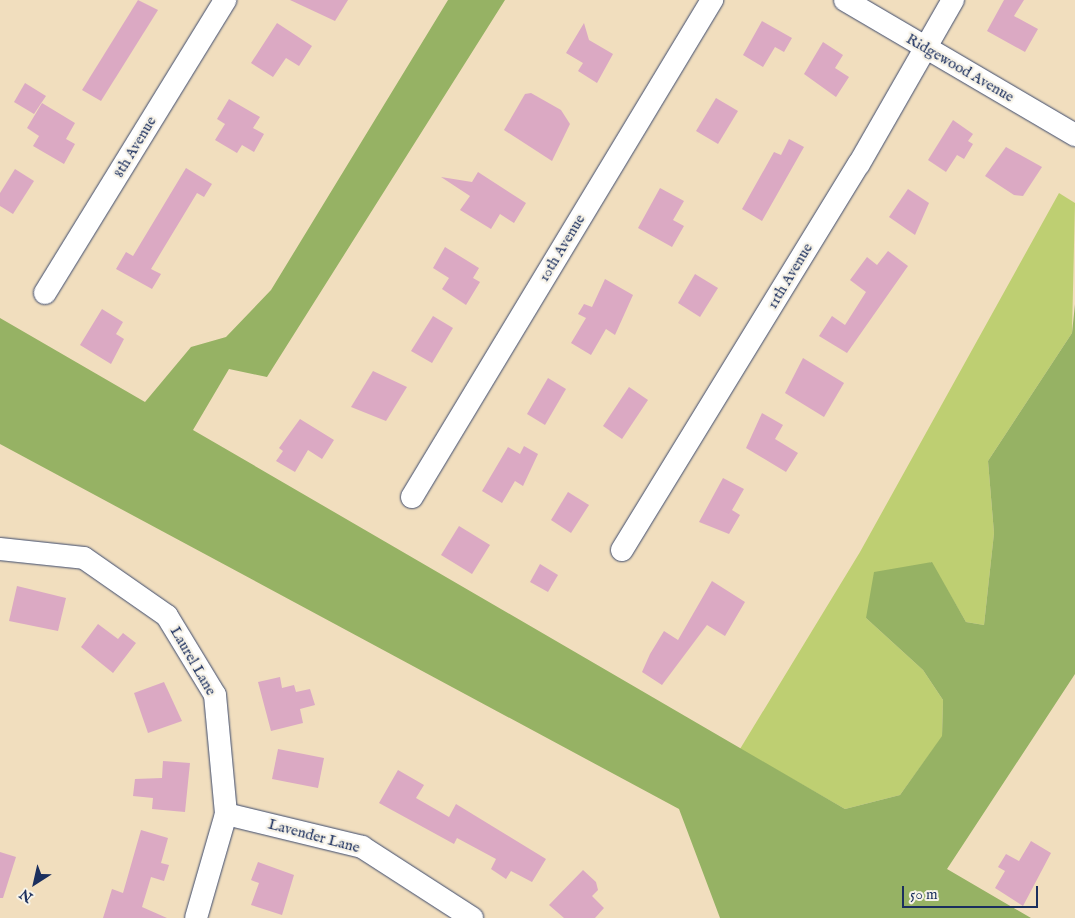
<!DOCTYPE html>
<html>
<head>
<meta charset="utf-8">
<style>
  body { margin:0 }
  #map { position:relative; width:1075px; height:918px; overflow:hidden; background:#f1debe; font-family:"IM FELL English",serif }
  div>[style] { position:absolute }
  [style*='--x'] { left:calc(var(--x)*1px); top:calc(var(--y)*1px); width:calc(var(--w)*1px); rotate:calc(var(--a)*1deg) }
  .green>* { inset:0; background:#becf72 }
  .forest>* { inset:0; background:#96b264 }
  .building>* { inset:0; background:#dba9c3 }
  .roads { filter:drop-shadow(0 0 1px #3b496c) drop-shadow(0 0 1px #3b496c) }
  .minor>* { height:22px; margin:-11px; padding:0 11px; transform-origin:11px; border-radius:11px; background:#fff }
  span { translate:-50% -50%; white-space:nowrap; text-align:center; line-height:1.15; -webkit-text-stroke:4.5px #f7f3e8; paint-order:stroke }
  .street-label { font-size:15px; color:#1b2f5e }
  .north { position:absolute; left:10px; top:858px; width:50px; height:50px; -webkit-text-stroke:4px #f7f3e8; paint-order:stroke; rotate:215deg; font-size:14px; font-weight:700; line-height:20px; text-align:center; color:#1b2f5e }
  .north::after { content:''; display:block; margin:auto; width:18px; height:22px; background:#1b2f5e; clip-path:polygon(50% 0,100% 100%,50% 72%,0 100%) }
  .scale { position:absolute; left:902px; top:886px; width:136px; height:22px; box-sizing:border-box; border:2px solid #1b2f5e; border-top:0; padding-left:6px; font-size:15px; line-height:18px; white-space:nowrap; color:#1b2f5e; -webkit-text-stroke:4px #f7f3e8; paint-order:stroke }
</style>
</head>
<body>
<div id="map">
  <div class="green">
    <div style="clip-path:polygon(1059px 193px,1075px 203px,1072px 333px,988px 461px,994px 533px,984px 625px,966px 622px,931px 562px,866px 618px,923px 670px,943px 700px,942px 737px,900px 795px,845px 809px,740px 749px,860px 552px)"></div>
  </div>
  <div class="forest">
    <div style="clip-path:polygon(448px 0,505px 0,267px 377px,229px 369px,193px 430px,845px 809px,900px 795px,942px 736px,943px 700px,923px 670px,866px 618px,874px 572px,932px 562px,966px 622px,984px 625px,994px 533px,988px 461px,1072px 333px,1075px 304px,1075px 674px,947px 869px,1031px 918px,720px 918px,679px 809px,0 444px,0 318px,145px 402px,191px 347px,226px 337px,271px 290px)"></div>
  </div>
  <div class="building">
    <div style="clip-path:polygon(138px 0,158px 10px,101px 101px,82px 90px)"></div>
    <div style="clip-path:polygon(290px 0,348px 0,335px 21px)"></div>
    <div style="clip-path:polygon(1004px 0,1024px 0,1014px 16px,1038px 29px,1025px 52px,987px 31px)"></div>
    <div style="clip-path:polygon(762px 21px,792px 38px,784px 52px,775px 47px,763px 67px,743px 55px)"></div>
    <div style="clip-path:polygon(277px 23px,312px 46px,299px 66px,286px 58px,273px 77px,251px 63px)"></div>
    <div style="clip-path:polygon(584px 23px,589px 40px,613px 54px,597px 83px,578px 71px,583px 63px,566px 53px)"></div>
    <div style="clip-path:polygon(823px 42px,843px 55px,835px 68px,849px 77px,836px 97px,804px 74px)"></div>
    <div style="clip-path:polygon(25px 83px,46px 96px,34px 114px,14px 102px)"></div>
    <div style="clip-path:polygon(531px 93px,561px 110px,570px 124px,552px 161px,504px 130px,525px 94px)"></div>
    <div style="clip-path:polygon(716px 98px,738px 111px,718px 144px,696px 131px)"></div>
    <div style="clip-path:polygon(229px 99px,260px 117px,253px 128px,264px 134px,254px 152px,242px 145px,237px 153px,215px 140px,225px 124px,217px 119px)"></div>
    <div style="clip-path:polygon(42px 103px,75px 123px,66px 139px,75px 144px,64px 164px,33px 146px,39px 136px,27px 128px)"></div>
    <div style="clip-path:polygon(953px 120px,973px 134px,968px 141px,973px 144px,964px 159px,957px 155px,946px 172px,928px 160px)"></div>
    <div style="clip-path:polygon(789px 139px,804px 147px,762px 221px,742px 209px,774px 152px,781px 155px)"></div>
    <div style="clip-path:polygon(1006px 147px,1042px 167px,1023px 196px,1014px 195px,985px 176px)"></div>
    <div style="clip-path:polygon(186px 168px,212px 184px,204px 197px,197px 193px,151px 269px,161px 274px,152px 289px,116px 269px,126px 252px,133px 256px)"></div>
    <div style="clip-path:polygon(15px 169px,34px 181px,13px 214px,0 206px,0 193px)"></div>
    <div style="clip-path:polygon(478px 172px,526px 203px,514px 223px,500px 214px,491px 229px,460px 210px,470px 196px,441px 177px,472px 182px)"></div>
    <div style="clip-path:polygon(660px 188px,684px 201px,673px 220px,684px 226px,672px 247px,638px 228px)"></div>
    <div style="clip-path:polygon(908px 189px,929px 203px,915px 235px,889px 217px)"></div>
    <div style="clip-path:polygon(445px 247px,479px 268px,473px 278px,480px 282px,466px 305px,442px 289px,449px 278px,433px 268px)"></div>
    <div style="clip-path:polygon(888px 251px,908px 266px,847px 353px,819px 336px,832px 316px,845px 325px,866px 292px,850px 280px,867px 257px,877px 265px)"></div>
    <div style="clip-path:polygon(695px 274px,718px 288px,700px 317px,678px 303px)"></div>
    <div style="clip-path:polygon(605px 279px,633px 295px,615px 335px,606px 329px,591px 355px,571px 343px,586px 318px,578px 314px,584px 304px,592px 307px)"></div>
    <div style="clip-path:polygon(102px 309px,123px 322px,116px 334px,124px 339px,111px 364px,80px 345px)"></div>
    <div style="clip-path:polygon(433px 316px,453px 328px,432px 363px,411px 351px)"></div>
    <div style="clip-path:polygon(803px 358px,844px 383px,824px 417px,785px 393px)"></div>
    <div style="clip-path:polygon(373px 371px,407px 387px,386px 421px,351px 407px)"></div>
    <div style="clip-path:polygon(548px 378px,566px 389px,545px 425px,527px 414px)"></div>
    <div style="clip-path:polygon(629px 387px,648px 400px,622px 439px,603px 426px)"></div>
    <div style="clip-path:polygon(762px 413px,783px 425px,775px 439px,798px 453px,786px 472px,746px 448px)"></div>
    <div style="clip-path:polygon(300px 419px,334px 440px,322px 459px,308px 450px,295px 472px,276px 461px,283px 451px,279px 448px)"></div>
    <div style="clip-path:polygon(524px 446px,538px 454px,523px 486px,515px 481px,502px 503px,482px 491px,508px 447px,520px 454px)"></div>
    <div style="clip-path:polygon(723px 478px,744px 489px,732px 510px,740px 515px,729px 534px,699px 522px)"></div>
    <div style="clip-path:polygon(568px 492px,589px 505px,571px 533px,551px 520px)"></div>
    <div style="clip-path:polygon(459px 526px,490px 545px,472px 574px,441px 555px)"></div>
    <div style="clip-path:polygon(540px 564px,558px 575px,548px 592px,530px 582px)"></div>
    <div style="clip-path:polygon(712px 581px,745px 602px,725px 636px,707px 625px,662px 685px,642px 672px,650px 654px,664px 631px,678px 640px)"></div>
    <div style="clip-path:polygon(17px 586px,66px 598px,58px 631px,9px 621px)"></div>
    <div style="clip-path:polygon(98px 624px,118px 639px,123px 633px,136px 643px,113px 673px,81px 647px)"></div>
    <div style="clip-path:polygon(280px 677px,282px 688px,294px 685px,296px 692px,310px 689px,315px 705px,300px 709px,303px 723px,271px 731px,258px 682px)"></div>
    <div style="clip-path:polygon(164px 682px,182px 721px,148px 733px,134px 693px)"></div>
    <div style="clip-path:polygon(278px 749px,324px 758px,318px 788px,272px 779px)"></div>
    <div style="clip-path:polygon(163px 761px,190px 763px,185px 812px,152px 809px,153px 798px,133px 796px,135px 779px,162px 778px)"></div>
    <div style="clip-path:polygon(398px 770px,424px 785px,416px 798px,449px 817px,456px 804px,546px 859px,532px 882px,511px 871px,506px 879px,491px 869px,496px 859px,457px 838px,454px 844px,379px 803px)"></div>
    <div style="clip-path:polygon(141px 830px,168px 838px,161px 863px,169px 865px,164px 881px,151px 877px,142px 907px,167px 918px,103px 918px,112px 889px,123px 893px)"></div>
    <div style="clip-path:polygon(1031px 841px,1051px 853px,1023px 906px,995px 888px,1005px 871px,998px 867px,1006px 854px,1019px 861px)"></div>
    <div style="clip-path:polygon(0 852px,16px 857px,3px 898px,0 898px)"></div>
    <div style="clip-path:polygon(258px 862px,294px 875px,282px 915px,251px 905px,259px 883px,251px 880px)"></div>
    <div style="clip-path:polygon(583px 870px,596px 882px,598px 890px,592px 896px,604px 908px,595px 918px,564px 918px,549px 905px)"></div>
  </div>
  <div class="roads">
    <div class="minor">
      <div style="--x:845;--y:0;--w:267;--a:30.4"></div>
      <div style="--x:45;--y:293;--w:344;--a:-58.4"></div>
      <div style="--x:412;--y:497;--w:581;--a:-58.88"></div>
      <div style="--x:0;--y:549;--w:84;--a:6.1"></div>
      <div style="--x:84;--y:558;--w:101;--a:34.9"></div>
      <div style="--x:167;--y:616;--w:92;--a:58.7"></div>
      <div style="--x:215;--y:695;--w:120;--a:84.7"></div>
      <div style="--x:226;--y:814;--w:108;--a:106.1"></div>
      <div style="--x:622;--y:550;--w:453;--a:-58.5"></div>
      <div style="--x:859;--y:164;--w:189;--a:-60.2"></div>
      <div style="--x:226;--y:814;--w:140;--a:13.6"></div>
      <div style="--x:362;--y:847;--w:131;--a:32.8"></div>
    </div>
  </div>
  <div class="street-label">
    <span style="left:960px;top:68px;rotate:30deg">Ridgewood Avenue</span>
    <span style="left:135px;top:147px;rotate:-59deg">8th Avenue</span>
    <span style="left:562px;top:248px;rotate:-59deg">10th Avenue</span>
    <span style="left:790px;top:276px;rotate:-59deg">11th Avenue</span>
    <span style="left:193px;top:661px;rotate:60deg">Laurel Lane</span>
    <span style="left:314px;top:836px;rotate:15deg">Lavender Lane</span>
  </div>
  <div class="north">N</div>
  <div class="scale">50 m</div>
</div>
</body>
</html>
